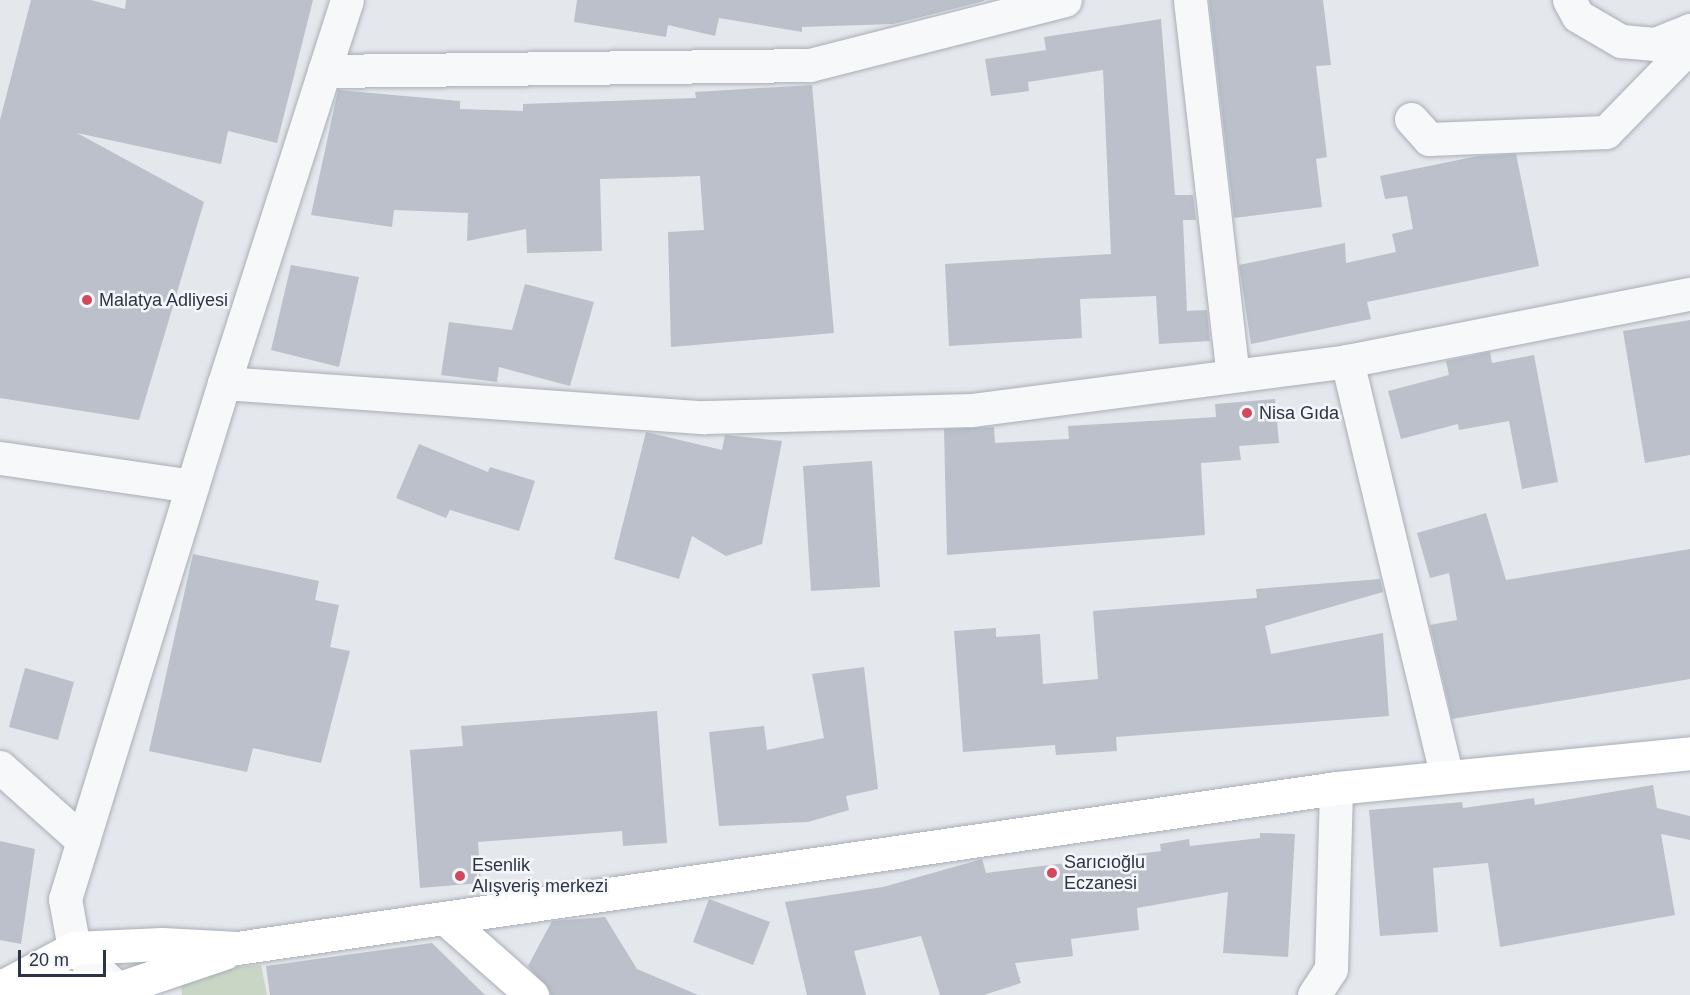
<!DOCTYPE html>
<html>
<head>
<meta charset="utf-8">
<style>
  body { margin:0 }
  #map { position:relative; width:1690px; height:995px; overflow:hidden; background:#e4e7ec; font-family:Arial,sans-serif }
  div>[style] { position:absolute }
  [style*='--x'] { left:calc(var(--x)*1px); top:calc(var(--y)*1px); width:calc(var(--w)*1px); rotate:calc(var(--a)*1deg) }
  .green>* { inset:0; background:#c9d6c5 }
  .building>* { inset:0; background:#bbc0ca }
  .roads { filter:drop-shadow(0 0 2px #a9aeb7) drop-shadow(0 0 2px #a9aeb7) }
  .street>* { height:33px; margin:-16.5px; padding:0 16.5px; transform-origin:16.5px; border-radius:16.5px; background:#f7f8fa }
  .secondary>* { height:33px; margin:-16.5px; padding:0 16.5px; transform-origin:16.5px; border-radius:16.5px; background:#fff }
  .dots>* { width:16px; height:16px; translate:-50% -50%; box-sizing:border-box; border:3px solid #f4f6f9; border-radius:50% }
  span { translate:-50% -50%; white-space:nowrap; text-align:center; line-height:1.15; -webkit-text-stroke:5px #f4f6f9; paint-order:stroke }
  .poi-label { font-size:18px; color:#2b3445 }
  .left { translate:0 -50%; text-align:left }
  .scale { position:absolute; left:18px; top:950px; width:88px; height:27px; box-sizing:border-box; border:3px solid #2b3445; border-top:0; padding-left:8px; font-size:18px; line-height:21px; white-space:nowrap; color:#2b3445; -webkit-text-stroke:4px #f4f6f9; paint-order:stroke }
</style>
</head>
<body>
<div id="map">
  <div class="green">
    <div style="clip-path:polygon(261px 965px,267px 995px,182px 995px,180px 972px)"></div>
  </div>
  <div class="building">
    <div style="clip-path:polygon(31px 0,91px 0,125px 9px,126px 0,313px 0,277px 143px,228px 131px,221px 164px,77px 133px,204px 202px,139px 420px,0 398px,0 120px)"></div>
    <div style="clip-path:polygon(577px 0,984px 0,984px 1px,893px 24px,802px 27px,802px 32px,719px 18px,715px 36px,668px 25px,666px 37px,574px 22px)"></div>
    <div style="clip-path:polygon(1209px 0,1323px 0,1331px 65px,1316px 66px,1327px 157px,1316px 159px,1322px 207px,1234px 218px)"></div>
    <div style="clip-path:polygon(1161px 19px,1175px 195px,1193px 195px,1196px 220px,1183px 220px,1187px 311px,1207px 310px,1210px 341px,1159px 344px,1156px 296px,1080px 299px,1082px 338px,949px 346px,945px 264px,1111px 254px,1103px 70px,1028px 82px,1029px 91px,991px 96px,985px 59px,1046px 50px,1044px 37px)"></div>
    <div style="clip-path:polygon(812px 85px,834px 333px,671px 347px,668px 232px,704px 230px,700px 176px,600px 179px,602px 251px,527px 253px,526px 229px,467px 241px,468px 213px,394px 210px,392px 227px,311px 215px,338px 90px,460px 101px,460px 109px,523px 111px,523px 104px,696px 98px,695px 92px)"></div>
    <div style="clip-path:polygon(1516px 154px,1539px 266px,1367px 302px,1371px 319px,1251px 344px,1239px 265px,1345px 243px,1346px 263px,1396px 252px,1392px 234px,1413px 229px,1407px 196px,1385px 199px,1380px 176px,1478px 156px)"></div>
    <div style="clip-path:polygon(291px 265px,359px 277px,339px 367px,271px 350px)"></div>
    <div style="clip-path:polygon(525px 284px,594px 302px,570px 386px,499px 367px,497px 382px,441px 375px,449px 322px,512px 330px)"></div>
    <div style="clip-path:polygon(1690px 320px,1690px 455px,1645px 463px,1623px 331px)"></div>
    <div style="clip-path:polygon(1490px 352px,1492px 363px,1534px 355px,1558px 482px,1522px 489px,1509px 421px,1459px 430px,1458px 424px,1401px 439px,1388px 391px,1449px 375px,1446px 361px)"></div>
    <div style="clip-path:polygon(1275px 399px,1279px 443px,1239px 446px,1241px 460px,1201px 463px,1205px 535px,947px 555px,944px 429px,994px 427px,995px 443px,1069px 439px,1068px 426px,1216px 417px,1215px 404px)"></div>
    <div style="clip-path:polygon(646px 432px,722px 450px,725px 435px,782px 441px,762px 544px,726px 556px,692px 536px,679px 579px,614px 559px)"></div>
    <div style="clip-path:polygon(419px 444px,488px 472px,490px 467px,535px 481px,519px 531px,450px 510px,446px 518px,396px 498px)"></div>
    <div style="clip-path:polygon(872px 461px,880px 587px,811px 591px,803px 466px)"></div>
    <div style="clip-path:polygon(1486px 513px,1506px 580px,1690px 549px,1690px 679px,1452px 719px,1430px 625px,1457px 620px,1449px 573px,1430px 578px,1417px 533px)"></div>
    <div style="clip-path:polygon(193px 554px,319px 581px,315px 600px,339px 605px,330px 647px,350px 651px,321px 763px,253px 748px,247px 772px,149px 751px)"></div>
    <div style="clip-path:polygon(1380px 579px,1383px 592px,1265px 626px,1271px 654px,1383px 633px,1389px 716px,1116px 737px,1117px 751px,1056px 755px,1055px 745px,963px 752px,954px 631px,996px 628px,996px 637px,1040px 634px,1043px 684px,1098px 679px,1093px 611px,1257px 598px,1256px 589px)"></div>
    <div style="clip-path:polygon(864px 667px,878px 789px,846px 796px,849px 810px,808px 822px,719px 826px,709px 732px,764px 726px,767px 750px,824px 738px,812px 674px)"></div>
    <div style="clip-path:polygon(25px 668px,74px 682px,58px 740px,9px 727px)"></div>
    <div style="clip-path:polygon(657px 711px,667px 843px,623px 846px,622px 831px,478px 842px,481px 883px,420px 888px,410px 750px,463px 746px,461px 726px)"></div>
    <div style="clip-path:polygon(1653px 785px,1657px 808px,1690px 816px,1690px 840px,1661px 834px,1675px 915px,1500px 947px,1488px 863px,1433px 868px,1438px 932px,1380px 936px,1369px 810px,1462px 802px,1463px 808px,1534px 798px,1535px 805px)"></div>
    <div style="clip-path:polygon(1260px 833px,1295px 834px,1288px 957px,1223px 953px,1228px 892px,1137px 908px,1139px 930px,1071px 939px,1073px 956px,1015px 963px,1021px 983px,984px 995px,940px 995px,921px 936px,854px 951px,866px 995px,807px 995px,785px 902px,883px 887px,982px 859px,986px 873px,1161px 851px,1160px 844px,1189px 839px,1190px 846px,1260px 838px)"></div>
    <div style="clip-path:polygon(0 841px,35px 849px,21px 944px,0 940px)"></div>
    <div style="clip-path:polygon(709px 899px,770px 922px,753px 965px,693px 942px)"></div>
    <div style="clip-path:polygon(605px 917px,637px 969px,698px 995px,551px 995px,528px 966px,552px 921px)"></div>
    <div style="clip-path:polygon(432px 943px,485px 995px,270px 995px,266px 966px)"></div>
  </div>
  <div class="roads">
    <div class="street">
      <div style="--x:1190;--y:0;--w:377;--a:83.5"></div>
      <div style="--x:1569;--y:0;--w:18;--a:61"></div>
      <div style="--x:1578;--y:16;--w:50;--a:30.2"></div>
      <div style="--x:1621;--y:41;--w:34;--a:5"></div>
      <div style="--x:1655;--y:44;--w:38;--a:-22"></div>
      <div style="--x:324;--y:71;--w:486;--a:-0.7"></div>
      <div style="--x:810;--y:65;--w:263;--a:-14.3"></div>
      <div style="--x:1411;--y:119;--w:27;--a:48"></div>
      <div style="--x:1429;--y:139;--w:177;--a:-2.3"></div>
      <div style="--x:1606;--y:132;--w:120;--a:-45.7"></div>
      <div style="--x:1347;--y:361;--w:425;--a:76.5"></div>
      <div style="--x:224;--y:383;--w:402;--a:-72.2"></div>
      <div style="--x:0;--y:458;--w:194;--a:8.3"></div>
      <div style="--x:0;--y:767;--w:111;--a:41.7"></div>
      <div style="--x:124;--y:995;--w:69;--a:-136.8"></div>
      <div style="--x:74;--y:948;--w:50;--a:-100.4"></div>
      <div style="--x:65;--y:899;--w:540;--a:-72.87"></div>
      <div style="--x:224;--y:383;--w:481;--a:4.1"></div>
      <div style="--x:704;--y:417;--w:268;--a:-1.5"></div>
      <div style="--x:972;--y:410;--w:378;--a:-7.4"></div>
      <div style="--x:1347;--y:361;--w:349;--a:-11.1"></div>
      <div style="--x:1314;--y:995;--w:31;--a:-57"></div>
      <div style="--x:1331;--y:969;--w:181;--a:-88.4"></div>
    </div>
    <div class="secondary">
      <div style="--x:446;--y:919;--w:115;--a:41.5"></div>
      <div style="--x:7;--y:984;--w:76;--a:-28.2"></div>
      <div style="--x:74;--y:948;--w:88;--a:-2.6"></div>
      <div style="--x:162;--y:944;--w:75;--a:3.1"></div>
      <div style="--x:237;--y:948;--w:1111;--a:-8.28"></div>
      <div style="--x:1336;--y:788;--w:356;--a:-5.6"></div>
      <div style="--x:0;--y:985;--w:120;--a:1.4"></div>
      <div style="--x:120;--y:988;--w:110;--a:-18.6"></div>
    </div>
  </div>
  <div class="dots">
    <div style="left:87px;top:300px;background:#d1495b"></div>
    <div style="left:1247px;top:413px;background:#d1495b"></div>
    <div style="left:1052px;top:873px;background:#d1495b"></div>
    <div style="left:460px;top:876px;background:#d1495b"></div>
  </div>
  <div class="poi-label">
    <span class="left" style="left:99px;top:300px">Malatya Adliyesi</span>
    <span class="left" style="left:1259px;top:413px">Nisa Gıda</span>
    <span class="left" style="left:1064px;top:873px">Sarıcıoğlu<br>Eczanesi</span>
    <span class="left" style="left:472px;top:876px">Esenlik<br>Alışveriş merkezi</span>
  </div>
  <div class="scale">20 m</div>
</div>
</body>
</html>
